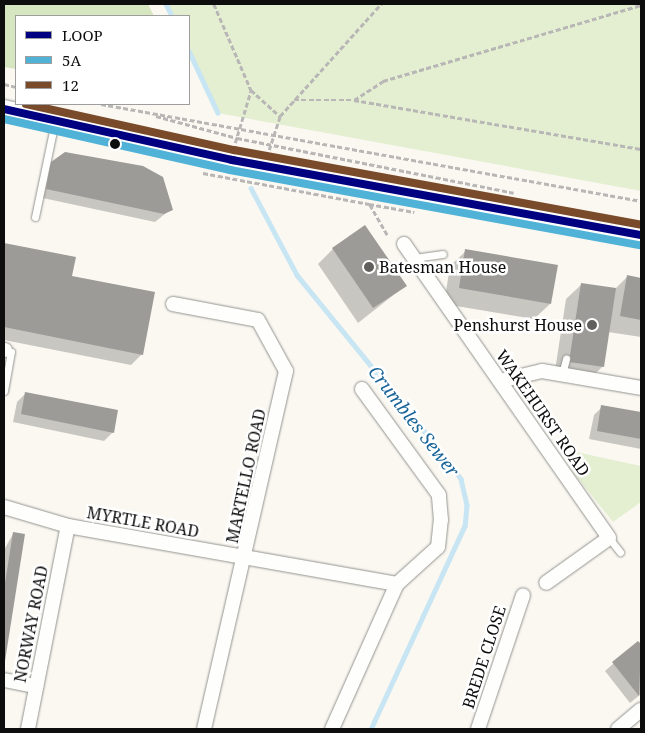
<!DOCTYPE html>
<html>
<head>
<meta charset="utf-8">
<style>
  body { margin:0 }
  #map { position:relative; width:645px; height:733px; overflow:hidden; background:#faf8f1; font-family:"Noto Serif",serif }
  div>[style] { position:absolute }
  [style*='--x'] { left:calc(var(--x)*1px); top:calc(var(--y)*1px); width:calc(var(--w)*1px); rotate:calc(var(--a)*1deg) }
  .green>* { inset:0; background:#e4efd2 }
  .forest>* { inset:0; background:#d5e6c0 }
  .shadow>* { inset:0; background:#0003 }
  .stream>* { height:4.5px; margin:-2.25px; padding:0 2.25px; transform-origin:2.25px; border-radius:2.25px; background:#c8e5f3 }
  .building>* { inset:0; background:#9d9b97 }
  .path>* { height:2.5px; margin-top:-1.25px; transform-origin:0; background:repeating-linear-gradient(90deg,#b8b7b6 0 5px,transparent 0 7.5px) }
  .roads { filter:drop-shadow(0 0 1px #949390) drop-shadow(0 0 1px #949390) }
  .service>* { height:7px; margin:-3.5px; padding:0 3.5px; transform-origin:3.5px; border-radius:3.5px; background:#fefefd }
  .minor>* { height:14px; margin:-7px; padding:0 7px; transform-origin:7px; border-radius:7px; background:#fefefd }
  .tertiary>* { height:18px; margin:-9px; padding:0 9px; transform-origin:9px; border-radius:9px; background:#fefefd }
  .bus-1>* { height:8px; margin:-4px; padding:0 4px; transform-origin:4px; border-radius:4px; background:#000080 }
  .bus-2>* { height:8px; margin:-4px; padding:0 4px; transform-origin:4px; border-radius:4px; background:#50b2d7 }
  .bus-3>* { height:8px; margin:-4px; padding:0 4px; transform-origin:4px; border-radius:4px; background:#7a4b2a }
  .dots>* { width:14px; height:14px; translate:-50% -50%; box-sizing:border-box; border:2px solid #fff; border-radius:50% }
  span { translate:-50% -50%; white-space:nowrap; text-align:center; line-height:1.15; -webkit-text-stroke:5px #fff; paint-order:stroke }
  .poi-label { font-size:16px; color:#0d0d0d }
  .left { translate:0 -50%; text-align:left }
  .right { translate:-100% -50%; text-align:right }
  .street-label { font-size:16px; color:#0d0d0d }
  .water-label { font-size:18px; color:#1a669a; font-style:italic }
  .frame { position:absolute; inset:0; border:5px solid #0d0d0d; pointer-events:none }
  .legend { position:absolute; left:15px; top:15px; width:175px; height:90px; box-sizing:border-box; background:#fff; border:1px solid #9e9e9e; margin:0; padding:6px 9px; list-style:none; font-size:15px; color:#0d0d0d }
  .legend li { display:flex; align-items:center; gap:10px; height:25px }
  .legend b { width:25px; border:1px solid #9e9e9e }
</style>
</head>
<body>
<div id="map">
  <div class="green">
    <div style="clip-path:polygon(166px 4px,641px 4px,641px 191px,218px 113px,189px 51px,189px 16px,172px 16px)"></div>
    <div style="clip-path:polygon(576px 452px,641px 466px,641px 502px,613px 522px,572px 471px)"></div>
  </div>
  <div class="forest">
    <div style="clip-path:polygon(4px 4px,148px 4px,154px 16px,16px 16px,16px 69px,4px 67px)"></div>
  </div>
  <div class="shadow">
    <div style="clip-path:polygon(52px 163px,171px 209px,155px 222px,38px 197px,43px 172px)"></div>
    <div style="clip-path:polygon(4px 244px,74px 258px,70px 277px,142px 354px,131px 365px,4px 340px)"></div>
    <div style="clip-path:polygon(333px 249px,405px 286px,358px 323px,318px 264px)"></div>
    <div style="clip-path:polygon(466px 251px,550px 304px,534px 319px,444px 304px,450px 266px)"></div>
    <div style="clip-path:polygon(627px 277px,641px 279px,641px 337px,608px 332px,602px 367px,587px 382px,554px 377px,566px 299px,582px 284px,615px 289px)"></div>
    <div style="clip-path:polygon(26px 393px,113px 432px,104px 441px,13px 422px,17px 402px)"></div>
    <div style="clip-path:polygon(602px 407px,641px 414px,641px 449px,589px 439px,594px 415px)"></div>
    <div style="clip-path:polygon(13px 534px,23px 535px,4px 658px,4px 550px)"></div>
    <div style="clip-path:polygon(638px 642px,641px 694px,630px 703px,605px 671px)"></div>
  </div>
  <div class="stream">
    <div style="--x:166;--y:4;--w:13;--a:63"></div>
    <div style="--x:189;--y:51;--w:68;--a:64.9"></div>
    <div style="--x:251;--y:188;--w:98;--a:62.1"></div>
    <div style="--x:297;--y:275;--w:231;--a:50.8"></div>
    <div style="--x:443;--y:454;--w:31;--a:54"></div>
    <div style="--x:461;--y:479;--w:27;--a:77"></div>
    <div style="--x:467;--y:505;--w:21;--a:95"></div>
    <div style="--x:465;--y:526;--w:224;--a:114.8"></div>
  </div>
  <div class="building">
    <div style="clip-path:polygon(65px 152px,143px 166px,163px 177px,173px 210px,164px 214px,46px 189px,51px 162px)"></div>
    <div style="clip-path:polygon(365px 225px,407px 286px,373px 308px,332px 248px)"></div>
    <div style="clip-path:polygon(4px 243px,76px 257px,72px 276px,155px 292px,143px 355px,4px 327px)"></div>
    <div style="clip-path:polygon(465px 249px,558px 265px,551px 304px,459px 288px)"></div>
    <div style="clip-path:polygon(627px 275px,641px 278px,641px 320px,620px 316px)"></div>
    <div style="clip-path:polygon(581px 283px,616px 288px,604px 367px,569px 362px)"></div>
    <div style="clip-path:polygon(25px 392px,118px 410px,114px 433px,21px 414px)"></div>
    <div style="clip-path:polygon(601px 405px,641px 412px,641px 439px,597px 431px)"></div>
    <div style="clip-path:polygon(13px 532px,25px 534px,5px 661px,4px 590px)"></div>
    <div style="clip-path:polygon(638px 641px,641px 644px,639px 696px,612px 662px)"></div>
  </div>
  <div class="path">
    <div style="--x:214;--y:4;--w:94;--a:66.7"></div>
    <div style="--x:251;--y:90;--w:39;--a:42"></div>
    <div style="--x:4;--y:84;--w:12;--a:14"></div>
    <div style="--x:294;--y:100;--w:60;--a:0"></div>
    <div style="--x:354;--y:100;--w:291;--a:9.7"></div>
    <div style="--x:354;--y:100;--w:35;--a:-33"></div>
    <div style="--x:383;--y:81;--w:269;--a:-16.4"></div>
    <div style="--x:101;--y:104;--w:549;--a:10.18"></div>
    <div style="--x:156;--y:116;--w:84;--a:15.2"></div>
    <div style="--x:237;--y:138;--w:282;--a:11.2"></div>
    <div style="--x:235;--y:143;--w:55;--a:-73.2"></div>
    <div style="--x:269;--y:150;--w:36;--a:-72"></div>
    <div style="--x:280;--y:116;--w:151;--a:-48"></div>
    <div style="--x:203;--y:173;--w:169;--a:10.6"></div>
    <div style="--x:387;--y:235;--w:36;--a:-120"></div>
    <div style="--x:369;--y:204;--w:46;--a:10.1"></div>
  </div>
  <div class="roads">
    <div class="service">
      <div style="--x:35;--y:217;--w:98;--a:-78.2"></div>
      <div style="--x:414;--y:258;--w:29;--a:-8"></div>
      <div style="--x:562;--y:374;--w:16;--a:-75"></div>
      <div style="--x:4;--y:391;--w:40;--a:-80"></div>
      <div style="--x:11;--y:352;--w:6;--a:-162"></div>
      <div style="--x:609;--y:538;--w:18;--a:52"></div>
    </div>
    <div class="minor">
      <div style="--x:404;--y:244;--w:358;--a:55.1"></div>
      <div style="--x:609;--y:538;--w:77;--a:144.5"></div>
      <div style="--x:173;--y:304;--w:86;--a:10.7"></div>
      <div style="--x:258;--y:320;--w:58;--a:61.2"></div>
      <div style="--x:286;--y:371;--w:367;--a:102.9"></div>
      <div style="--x:4;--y:350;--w:1;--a:0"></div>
      <div style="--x:500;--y:381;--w:43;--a:-13.4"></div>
      <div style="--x:542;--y:371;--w:100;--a:9.7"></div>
      <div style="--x:4;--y:507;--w:67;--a:16.5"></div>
      <div style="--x:68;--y:526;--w:334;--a:10"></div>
      <div style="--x:4;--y:680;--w:33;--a:11"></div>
      <div style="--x:28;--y:729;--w:207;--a:-78.9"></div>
      <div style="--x:332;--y:729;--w:159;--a:-65.9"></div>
      <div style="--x:397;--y:584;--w:55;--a:-42.1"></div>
      <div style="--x:438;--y:547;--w:27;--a:-84"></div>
      <div style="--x:441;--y:520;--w:25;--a:-95"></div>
      <div style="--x:439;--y:495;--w:131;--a:-126"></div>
      <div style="--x:478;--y:729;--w:141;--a:-71.4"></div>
      <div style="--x:618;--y:729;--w:30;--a:-40"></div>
    </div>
    <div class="tertiary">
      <div style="--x:4;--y:109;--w:234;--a:12.6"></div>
      <div style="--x:232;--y:160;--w:416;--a:10.4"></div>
    </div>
  </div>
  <div class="bus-1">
    <div style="--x:4;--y:109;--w:234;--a:12.6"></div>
    <div style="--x:232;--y:160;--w:416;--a:10.4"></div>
  </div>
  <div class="bus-2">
    <div style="--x:4;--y:119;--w:232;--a:12.7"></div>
    <div style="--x:230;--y:170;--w:416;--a:10.4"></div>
  </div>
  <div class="bus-3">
    <div style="--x:26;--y:104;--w:213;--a:12.5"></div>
    <div style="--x:234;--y:150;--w:414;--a:10.4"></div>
  </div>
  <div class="dots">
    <div style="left:115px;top:144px;background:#0d0d0d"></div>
    <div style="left:369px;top:267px;background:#605f5d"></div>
    <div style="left:592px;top:325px;background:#605f5d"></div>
  </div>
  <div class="poi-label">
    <span class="left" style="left:379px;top:267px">Batesman House</span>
    <span class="right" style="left:582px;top:325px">Penshurst House</span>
  </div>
  <div class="street-label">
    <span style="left:543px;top:413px;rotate:55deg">WAKEHURST ROAD</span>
    <span style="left:246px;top:476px;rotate:-78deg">MARTELLO ROAD</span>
    <span style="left:143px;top:522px;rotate:10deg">MYRTLE ROAD</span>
    <span style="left:31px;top:624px;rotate:-79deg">NORWAY ROAD</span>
    <span style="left:484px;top:657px;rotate:-72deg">BREDE CLOSE</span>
  </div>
  <div class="water-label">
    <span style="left:414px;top:421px;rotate:52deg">Crumbles Sewer</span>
  </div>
  <div class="frame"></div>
  <ul class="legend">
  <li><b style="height:6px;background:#000080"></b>LOOP</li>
  <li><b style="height:6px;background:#50b2d7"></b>5A</li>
  <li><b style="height:6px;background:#7a4b2a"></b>12</li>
  </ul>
</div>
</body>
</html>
